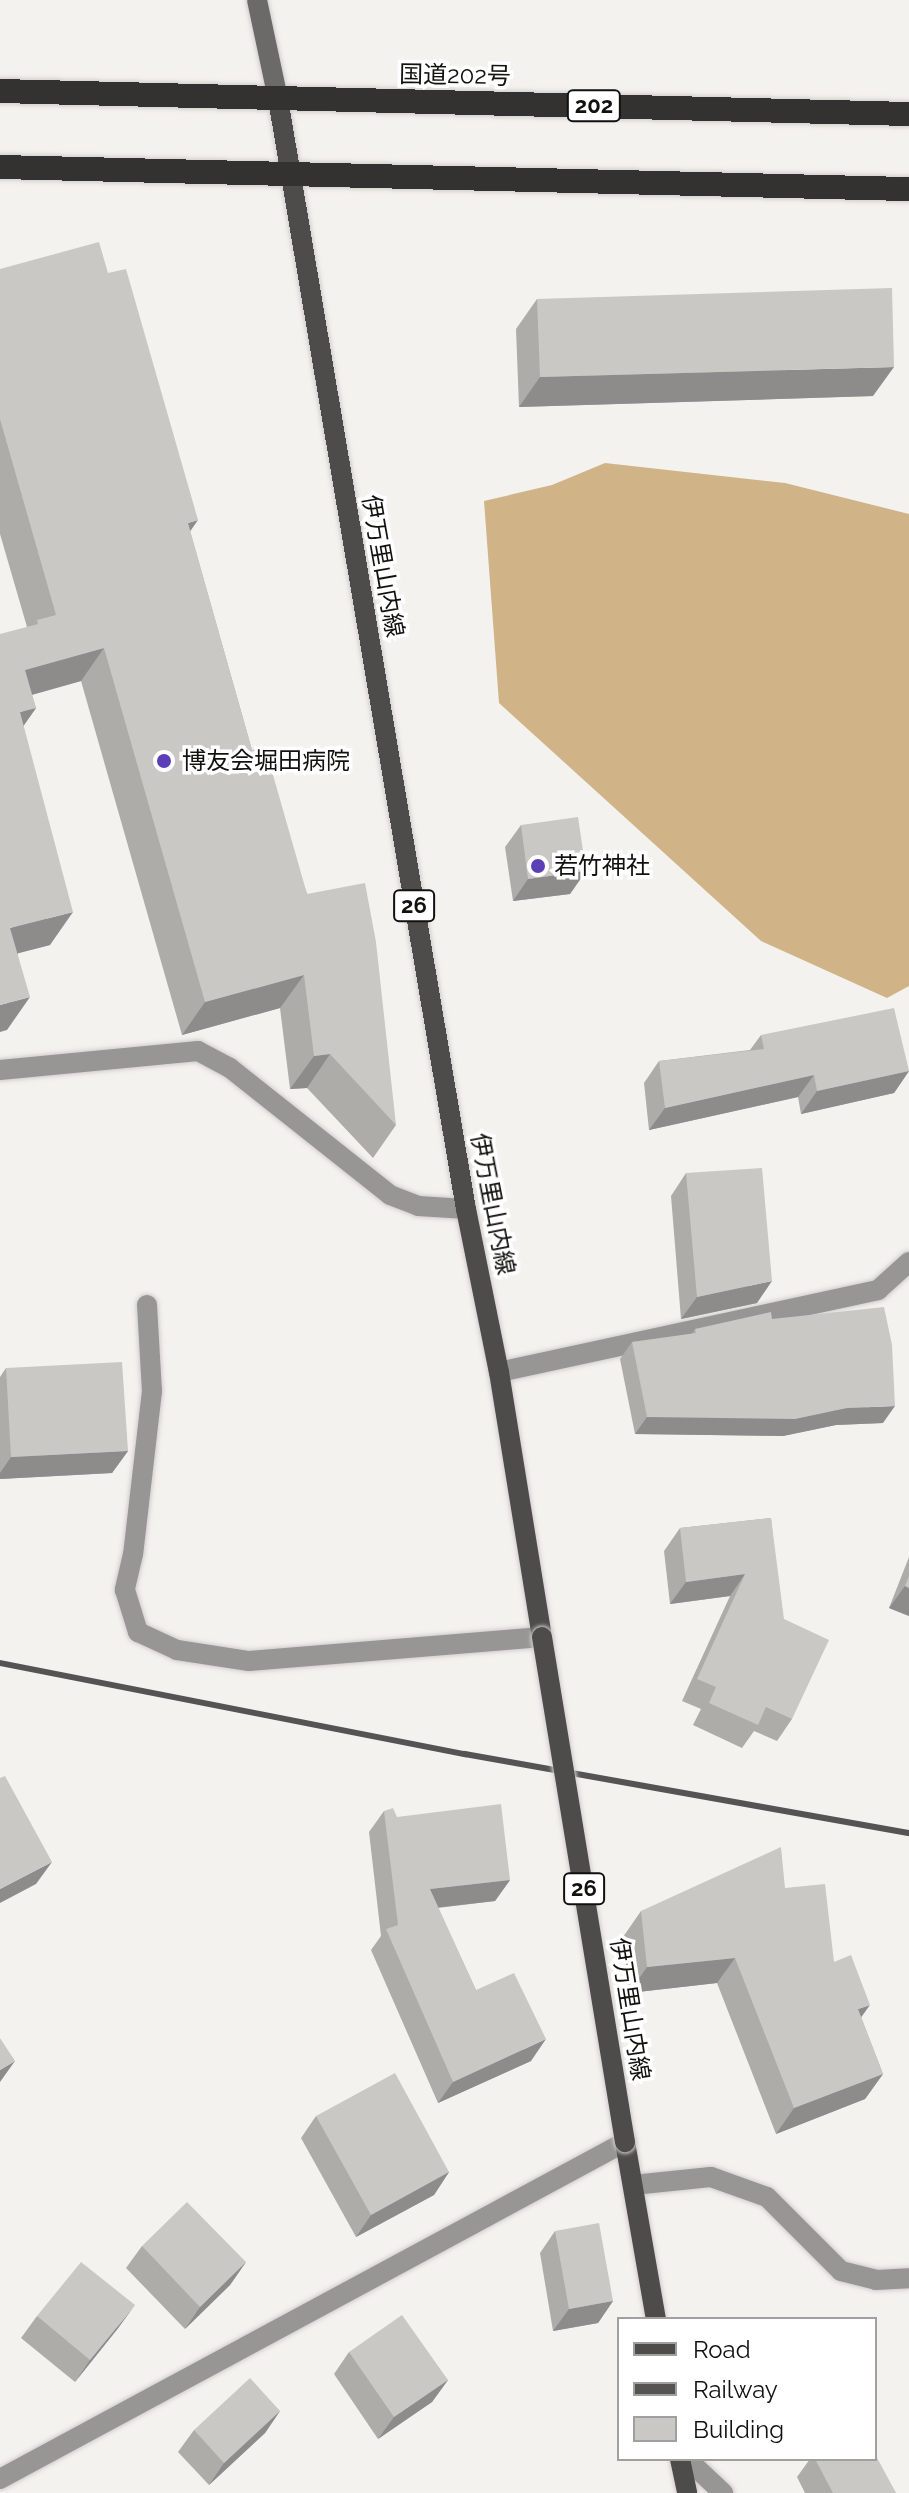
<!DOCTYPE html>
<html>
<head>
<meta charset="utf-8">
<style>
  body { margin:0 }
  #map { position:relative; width:909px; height:2493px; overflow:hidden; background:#f4f2ef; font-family:Raleway,"Noto Sans JP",sans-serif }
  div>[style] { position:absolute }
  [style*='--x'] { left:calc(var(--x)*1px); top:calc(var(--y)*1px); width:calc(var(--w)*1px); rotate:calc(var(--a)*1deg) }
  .forest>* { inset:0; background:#d0b488 }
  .roads { filter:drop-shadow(0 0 2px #d0cecb) drop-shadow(0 0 2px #d0cecb) }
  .lane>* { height:20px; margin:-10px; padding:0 10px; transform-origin:10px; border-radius:10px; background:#979695 }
  .street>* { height:20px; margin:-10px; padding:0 10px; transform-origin:10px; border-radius:10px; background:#979695 }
  .secondary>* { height:20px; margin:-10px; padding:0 10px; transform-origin:10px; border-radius:10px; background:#6b6a68 }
  .primary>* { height:20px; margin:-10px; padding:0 10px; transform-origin:10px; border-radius:10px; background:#4d4c4a }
  .highway>* { height:24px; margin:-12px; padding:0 12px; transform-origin:12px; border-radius:12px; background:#343230 }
  .rail>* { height:6px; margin:-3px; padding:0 3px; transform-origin:3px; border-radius:3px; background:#555453 }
  .bridges { filter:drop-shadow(0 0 2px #d0cecb) drop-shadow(0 0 2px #d0cecb) }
  .primary-bridge>* { height:20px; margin:-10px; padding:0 10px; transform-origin:10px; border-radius:10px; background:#4d4c4a }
  .wall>* { inset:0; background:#adaca9 }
  .shaded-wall>* { inset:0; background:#8d8c8a }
  .building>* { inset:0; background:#c9c8c5 }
  .dots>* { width:22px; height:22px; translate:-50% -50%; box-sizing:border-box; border:4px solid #fff; border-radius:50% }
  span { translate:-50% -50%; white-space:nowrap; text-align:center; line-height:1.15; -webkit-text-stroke:7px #fff; paint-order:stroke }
  .shield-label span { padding:2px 6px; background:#fff; border:2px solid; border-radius:6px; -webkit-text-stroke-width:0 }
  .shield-label { font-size:22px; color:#111110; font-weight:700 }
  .street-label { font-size:24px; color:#111110 }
  .poi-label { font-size:24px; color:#111110 }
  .left { translate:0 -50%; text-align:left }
  .legend { position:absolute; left:617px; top:2317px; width:260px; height:144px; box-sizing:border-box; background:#fff; border:2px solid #a0a09f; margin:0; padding:10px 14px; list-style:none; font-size:24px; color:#111110 }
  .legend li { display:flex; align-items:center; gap:16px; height:40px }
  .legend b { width:40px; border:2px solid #a0a09f }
</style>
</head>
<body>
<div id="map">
  <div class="forest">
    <div style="clip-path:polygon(605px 463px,785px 483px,909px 514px,909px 986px,887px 998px,761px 941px,499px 703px,484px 501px,552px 485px)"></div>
  </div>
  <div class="roads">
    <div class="lane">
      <div style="--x:0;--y:1070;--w:199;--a:-5.5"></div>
      <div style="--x:198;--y:1051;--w:36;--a:28"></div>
      <div style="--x:230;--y:1068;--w:204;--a:38.4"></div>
      <div style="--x:390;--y:1195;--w:30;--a:21"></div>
      <div style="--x:418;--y:1206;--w:48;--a:3.6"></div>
      <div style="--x:147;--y:1305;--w:86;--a:86.7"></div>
      <div style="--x:152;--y:1391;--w:164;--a:96.6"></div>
      <div style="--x:133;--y:1554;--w:37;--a:103"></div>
      <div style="--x:125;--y:1590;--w:44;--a:72.8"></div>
      <div style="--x:138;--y:1632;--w:43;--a:24.8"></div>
      <div style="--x:177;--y:1650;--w:73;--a:8.7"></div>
      <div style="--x:249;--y:1661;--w:294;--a:-4.7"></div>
    </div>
    <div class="street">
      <div style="--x:499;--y:1372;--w:388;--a:-12.2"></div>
      <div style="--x:878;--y:1290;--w:42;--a:-42.1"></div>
      <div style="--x:633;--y:2185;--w:78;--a:-5.9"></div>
      <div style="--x:711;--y:2177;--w:59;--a:19.7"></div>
      <div style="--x:767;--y:2197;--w:105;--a:45"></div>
      <div style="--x:841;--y:2271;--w:36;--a:14"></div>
      <div style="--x:876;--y:2280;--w:33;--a:-3"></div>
      <div style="--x:687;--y:2459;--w:50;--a:43.4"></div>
      <div style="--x:0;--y:2479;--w:710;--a:-28.33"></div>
    </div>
    <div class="secondary">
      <div style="--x:257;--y:0;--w:101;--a:78"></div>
    </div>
    <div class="primary">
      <div style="--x:278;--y:99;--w:1126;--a:80.39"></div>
      <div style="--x:466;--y:1209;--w:166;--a:78.6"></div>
      <div style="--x:499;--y:1372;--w:268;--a:80.8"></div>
      <div style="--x:625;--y:2142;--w:180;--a:80.1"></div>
      <div style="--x:680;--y:2459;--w:35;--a:78"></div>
    </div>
    <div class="highway">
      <div style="--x:0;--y:91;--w:909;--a:1.45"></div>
      <div style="--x:0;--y:167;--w:909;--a:1.39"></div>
    </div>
  </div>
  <div class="rail">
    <div style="--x:0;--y:1663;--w:474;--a:11.1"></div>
    <div style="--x:465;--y:1754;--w:451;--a:10.1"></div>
  </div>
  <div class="bridges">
    <div class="primary-bridge">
      <div style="--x:542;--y:1637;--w:512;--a:80.67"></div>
    </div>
  </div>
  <div class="wall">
    <div style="clip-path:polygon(0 269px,190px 531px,252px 750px,396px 1125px,373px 1158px,307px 1088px,290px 1089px,280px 1008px,182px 1035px,81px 681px,32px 695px,36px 708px,23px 726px,50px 945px,18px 953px,7px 1030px,27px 627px,0 534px)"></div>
    <div style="clip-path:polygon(537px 299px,873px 396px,519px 407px,516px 329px)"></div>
    <div style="clip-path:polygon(521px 825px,586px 871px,570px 894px,513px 901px,505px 847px)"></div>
    <div style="clip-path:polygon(761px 1035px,909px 1071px,894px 1093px,801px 1114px,798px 1097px,649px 1130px,644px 1083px,659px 1061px,750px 1050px)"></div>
    <div style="clip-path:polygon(686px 1173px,757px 1303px,681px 1319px,671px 1196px)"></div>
    <div style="clip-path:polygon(772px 1319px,883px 1423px,836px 1425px,783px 1436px,635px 1434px,620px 1359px,632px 1342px,692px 1334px,695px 1329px)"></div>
    <div style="clip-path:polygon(6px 1368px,128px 1451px,112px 1473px,0 1479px,0 1377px)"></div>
    <div style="clip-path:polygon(771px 1518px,792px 1719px,777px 1741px,754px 1731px,742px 1748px,693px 1725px,701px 1709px,682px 1701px,730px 1596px,670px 1604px,664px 1551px,680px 1528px)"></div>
    <div style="clip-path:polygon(909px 1557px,909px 1616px,889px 1608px)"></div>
    <div style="clip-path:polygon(384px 1811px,510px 1880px,495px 1901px,438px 1908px,476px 1990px,531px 2061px,438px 2103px,371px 1950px,381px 1936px,369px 1832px)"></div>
    <div style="clip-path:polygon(785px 1888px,834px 1962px,861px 2017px,883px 2074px,865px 2099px,776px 2134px,717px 1983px,629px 1993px,623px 1937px,641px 1911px)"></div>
    <div style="clip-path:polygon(316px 2116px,449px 2172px,434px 2195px,356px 2237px,301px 2138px)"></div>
    <div style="clip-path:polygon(555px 2231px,613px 2301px,598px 2323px,553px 2331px,540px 2253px)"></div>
    <div style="clip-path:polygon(142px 2246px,246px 2262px,230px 2285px,185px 2329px,126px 2268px)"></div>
    <div style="clip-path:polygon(37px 2316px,119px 2327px,75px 2382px,21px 2338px)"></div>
    <div style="clip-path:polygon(349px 2352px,448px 2380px,432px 2402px,378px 2439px,334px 2374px)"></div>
    <div style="clip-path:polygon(280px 2411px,265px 2433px,209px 2485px,178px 2452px,194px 2430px)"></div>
    <div style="clip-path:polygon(810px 2459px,875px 2459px,896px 2493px,805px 2493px,797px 2477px)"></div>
  </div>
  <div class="shaded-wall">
    <div style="clip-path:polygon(894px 367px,873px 396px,519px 407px,540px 377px)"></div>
    <div style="clip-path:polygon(198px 520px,175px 553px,188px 523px)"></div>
    <div style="clip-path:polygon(104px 648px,81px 681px,2px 703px,25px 670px)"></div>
    <div style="clip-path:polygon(36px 708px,13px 741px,20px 712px)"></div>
    <div style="clip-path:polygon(586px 871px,570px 894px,513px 901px,528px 879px)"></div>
    <div style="clip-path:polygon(73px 912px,50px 945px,0 958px,10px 928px)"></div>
    <div style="clip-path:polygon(304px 975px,280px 1008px,182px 1035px,205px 1002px)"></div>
    <div style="clip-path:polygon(30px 997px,7px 1030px,0 1032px,0 1005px)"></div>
    <div style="clip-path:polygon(330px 1054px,307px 1088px,290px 1089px,314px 1056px)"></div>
    <div style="clip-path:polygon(909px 1071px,894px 1093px,801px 1114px,817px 1091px)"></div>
    <div style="clip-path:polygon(814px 1075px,798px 1097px,649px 1130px,665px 1108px)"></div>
    <div style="clip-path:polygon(772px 1281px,757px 1303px,681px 1319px,697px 1297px)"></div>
    <div style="clip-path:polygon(895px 1406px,883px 1423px,836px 1425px,783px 1436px,635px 1434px,647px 1417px)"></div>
    <div style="clip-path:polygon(128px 1451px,112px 1473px,0 1479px,0 1473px,11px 1457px)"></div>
    <div style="clip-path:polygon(745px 1574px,730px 1596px,670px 1604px,686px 1582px)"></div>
    <div style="clip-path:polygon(905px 1586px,909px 1588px,909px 1616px,889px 1608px)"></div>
    <div style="clip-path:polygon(52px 1862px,36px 1884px,0 1903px,0 1889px)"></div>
    <div style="clip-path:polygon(510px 1880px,495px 1901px,415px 1910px,430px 1889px)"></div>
    <div style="clip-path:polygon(735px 1958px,717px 1983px,629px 1993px,647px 1967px)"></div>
    <div style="clip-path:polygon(870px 2005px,852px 2030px,858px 2009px)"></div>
    <div style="clip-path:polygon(546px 2039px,531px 2061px,438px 2103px,453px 2082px)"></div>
    <div style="clip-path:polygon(15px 2061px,0 2082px,0 2070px)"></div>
    <div style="clip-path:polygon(883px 2074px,865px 2099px,776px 2134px,794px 2108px)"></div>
    <div style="clip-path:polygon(449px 2172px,434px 2195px,356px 2237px,371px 2215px)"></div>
    <div style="clip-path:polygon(246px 2262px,230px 2285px,185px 2329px,200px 2307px)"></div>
    <div style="clip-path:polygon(613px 2301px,598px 2323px,553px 2331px,569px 2309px)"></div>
    <div style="clip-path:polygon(135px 2305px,119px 2327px,75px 2382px,90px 2360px)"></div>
    <div style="clip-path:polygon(448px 2380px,432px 2402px,378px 2439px,394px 2417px)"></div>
    <div style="clip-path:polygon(280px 2411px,265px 2433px,209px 2485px,224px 2463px)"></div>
  </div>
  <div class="building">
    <div style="clip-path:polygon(99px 242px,108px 273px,126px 269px,198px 520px,188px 523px,252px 750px,265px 747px,307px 894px,365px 883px,376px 942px,396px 1125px,330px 1054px,314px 1056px,304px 975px,205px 1002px,104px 648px,25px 670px,36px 708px,20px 712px,73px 912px,10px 928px,30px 997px,0 1005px,0 634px,38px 624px,37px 620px,56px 615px,0 419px,0 269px)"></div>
    <div style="clip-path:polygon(892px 288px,894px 367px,540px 377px,537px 299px)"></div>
    <div style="clip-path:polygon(578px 817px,586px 871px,528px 879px,521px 825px)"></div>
    <div style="clip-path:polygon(894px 1008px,909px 1071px,817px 1091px,814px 1075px,665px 1108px,659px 1061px,764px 1049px,761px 1035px)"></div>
    <div style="clip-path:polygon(762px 1168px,772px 1281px,697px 1297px,686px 1173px)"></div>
    <div style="clip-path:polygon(884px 1307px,892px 1345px,895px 1406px,847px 1408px,795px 1419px,647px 1417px,632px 1342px,696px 1333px,695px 1329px,771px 1312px,772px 1319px)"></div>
    <div style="clip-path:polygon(122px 1362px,128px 1451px,11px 1457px,6px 1368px)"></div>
    <div style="clip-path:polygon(771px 1518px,784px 1619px,829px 1640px,792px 1719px,766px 1707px,758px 1725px,709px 1703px,716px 1687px,697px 1679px,745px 1574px,686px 1582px,680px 1528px)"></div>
    <div style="clip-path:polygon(909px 1576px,909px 1588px,905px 1586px)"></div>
    <div style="clip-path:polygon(5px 1776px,52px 1862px,0 1889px,0 1778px)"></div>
    <div style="clip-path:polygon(501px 1804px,510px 1880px,430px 1889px,476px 1990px,514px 1973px,546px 2039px,453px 2082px,386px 1929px,398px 1925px,384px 1811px,393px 1808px,397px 1817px)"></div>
    <div style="clip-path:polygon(781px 1847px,785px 1888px,825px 1884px,834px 1962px,851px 1955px,870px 2005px,858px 2009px,883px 2074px,794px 2108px,735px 1958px,647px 1967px,641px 1911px)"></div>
    <div style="clip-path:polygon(0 2038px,15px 2061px,0 2070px)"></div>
    <div style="clip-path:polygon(395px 2073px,449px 2172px,371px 2215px,316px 2116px)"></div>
    <div style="clip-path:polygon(187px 2202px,246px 2262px,200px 2307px,142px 2246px)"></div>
    <div style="clip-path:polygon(599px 2223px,613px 2301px,569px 2309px,555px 2231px)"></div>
    <div style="clip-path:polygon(81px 2262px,135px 2305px,90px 2360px,37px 2316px)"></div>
    <div style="clip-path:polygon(402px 2315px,448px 2380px,394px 2417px,349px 2352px)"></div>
    <div style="clip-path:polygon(250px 2378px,280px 2411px,224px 2463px,194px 2430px)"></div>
    <div style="clip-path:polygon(875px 2454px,896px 2493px,833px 2493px,815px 2459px,875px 2459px)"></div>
  </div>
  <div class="dots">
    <div style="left:164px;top:761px;background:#5c3fb7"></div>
    <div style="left:538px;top:866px;background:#5c3fb7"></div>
  </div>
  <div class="shield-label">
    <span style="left:594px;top:106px">202</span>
    <span style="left:414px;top:906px">26</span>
    <span style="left:584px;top:1889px">26</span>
  </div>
  <div class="street-label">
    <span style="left:455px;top:75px;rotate:1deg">国道202号</span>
    <span style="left:383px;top:566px;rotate:80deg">伊万里山内線</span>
    <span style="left:493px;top:1204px;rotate:79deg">伊万里山内線</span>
    <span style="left:630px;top:2009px;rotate:81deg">伊万里山内線</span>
  </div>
  <div class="poi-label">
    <span class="left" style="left:182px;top:761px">博友会堀田病院</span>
    <span class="left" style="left:554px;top:866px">若竹神社</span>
  </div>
  <ul class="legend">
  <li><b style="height:10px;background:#4d4c4a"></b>Road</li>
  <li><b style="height:10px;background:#555453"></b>Railway</li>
  <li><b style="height:22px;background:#c9c8c5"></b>Building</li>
  </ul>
</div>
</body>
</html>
